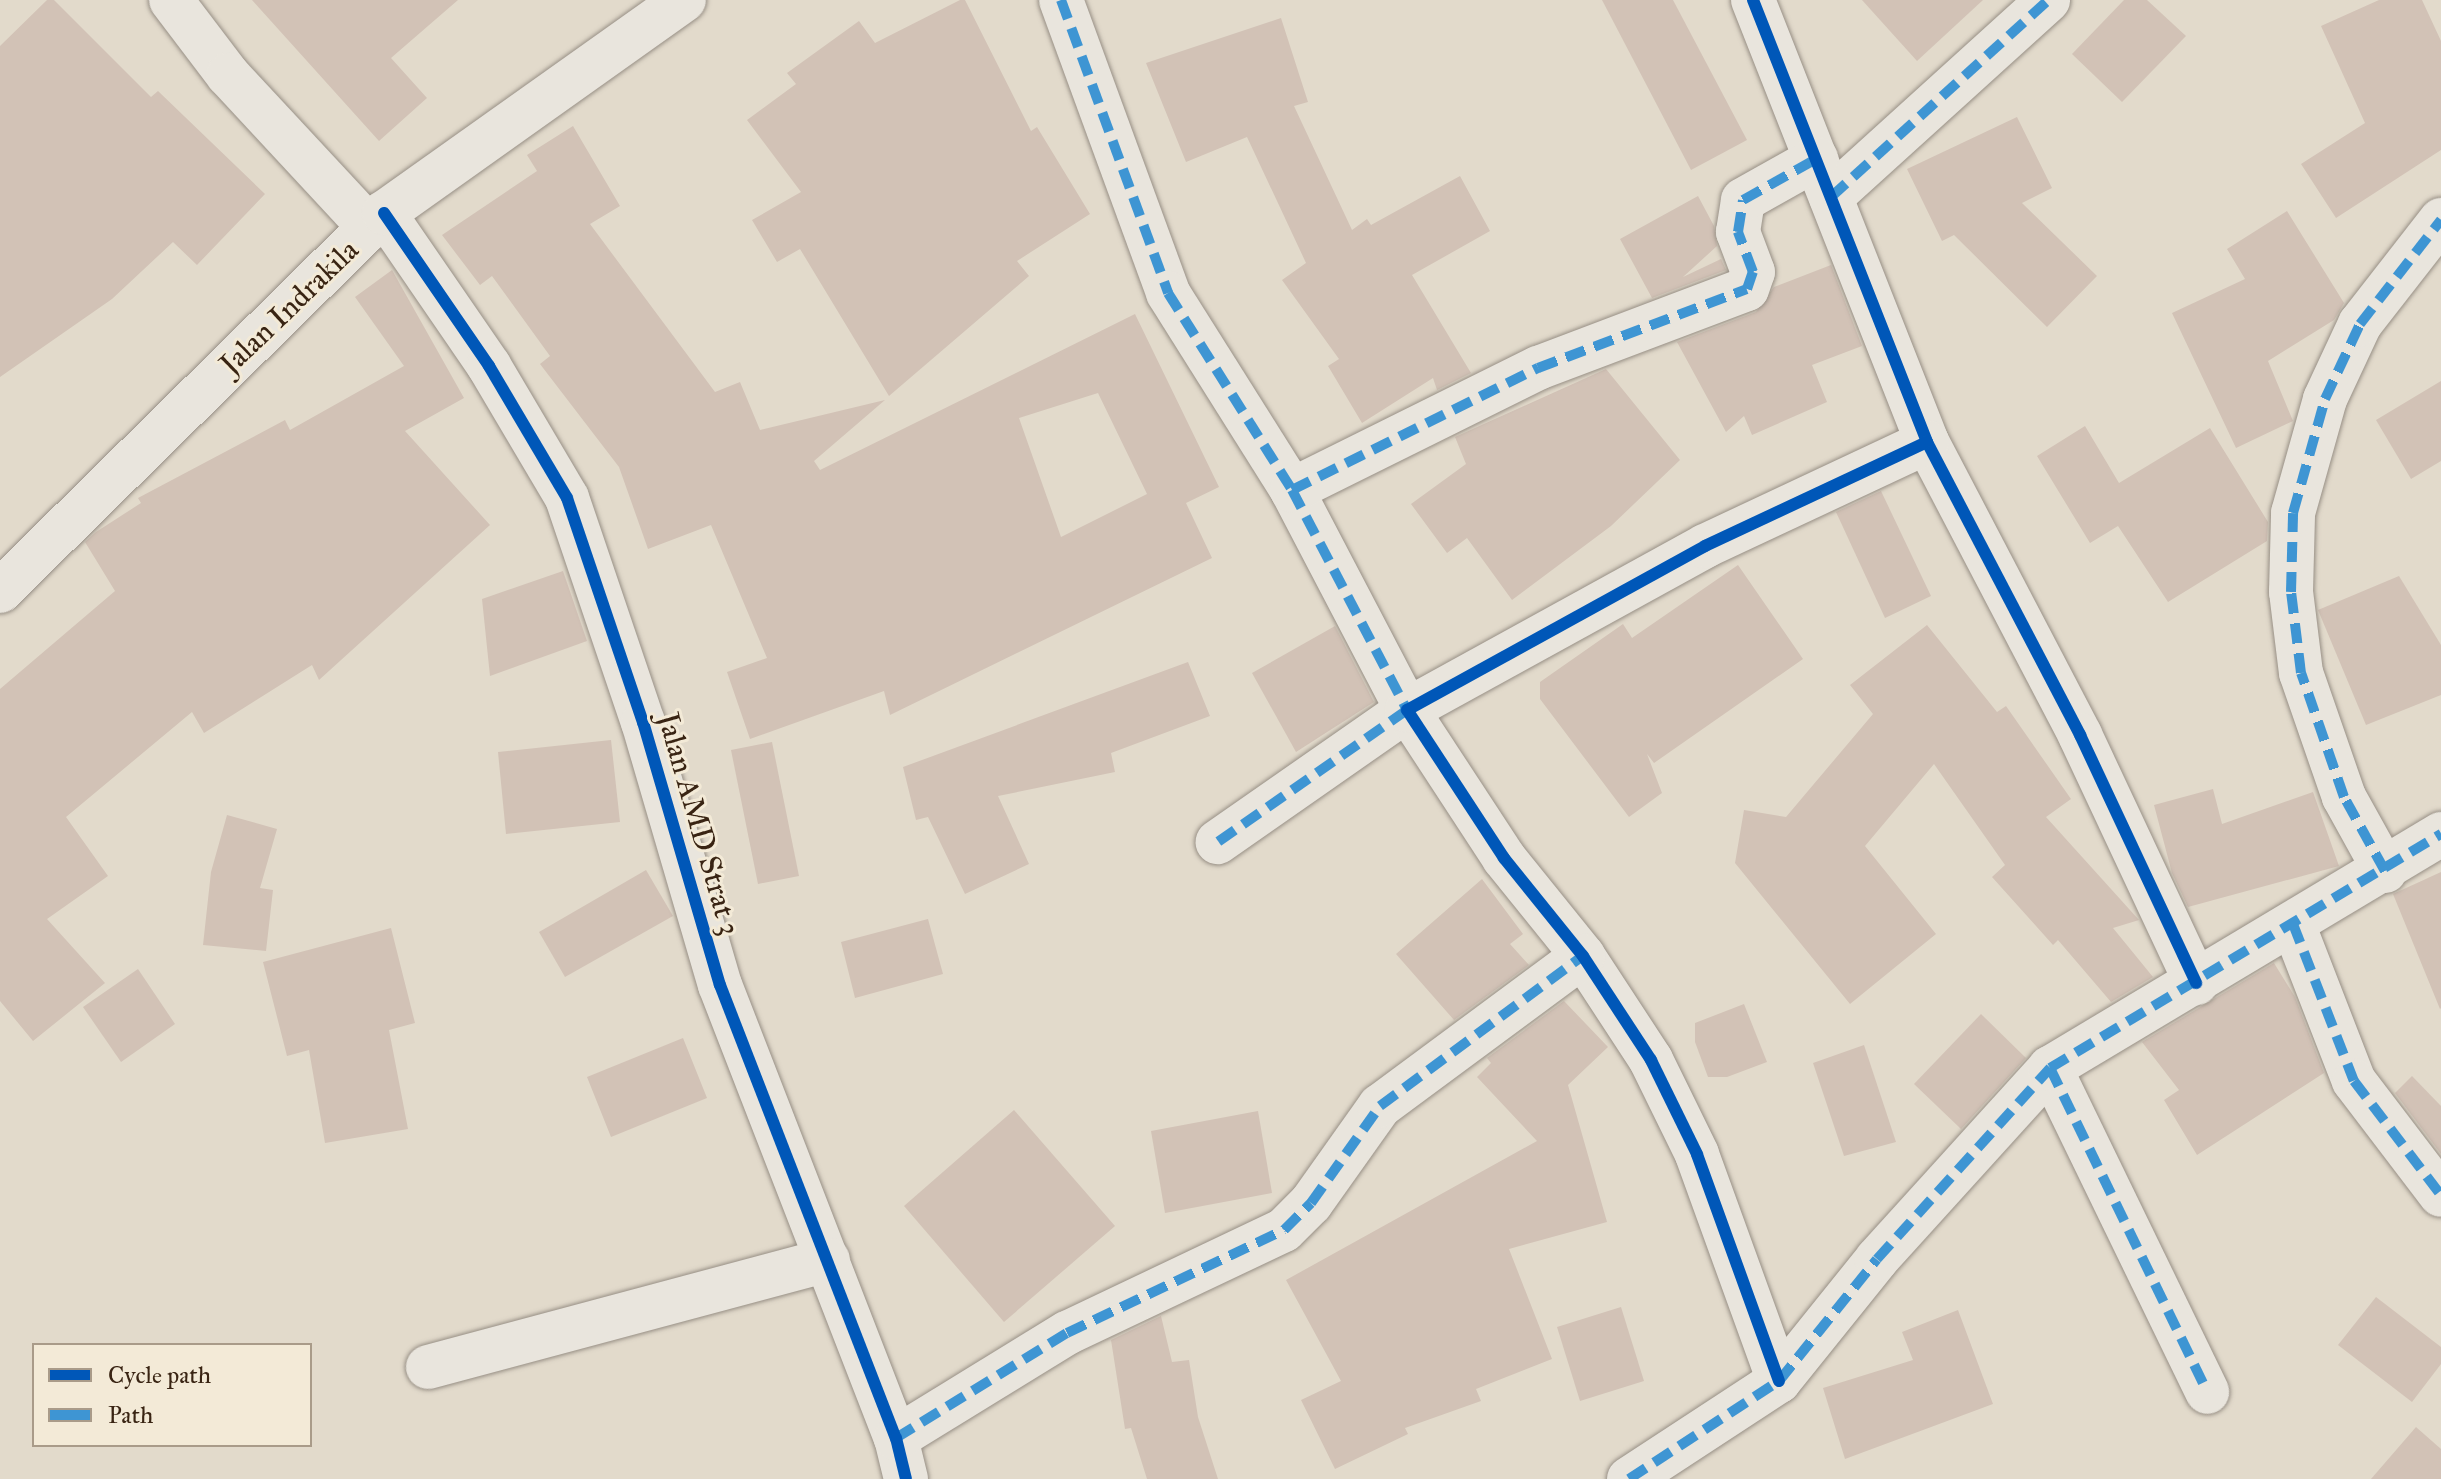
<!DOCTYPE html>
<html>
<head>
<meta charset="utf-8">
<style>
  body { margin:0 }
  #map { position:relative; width:2441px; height:1479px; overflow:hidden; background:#e2dacb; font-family:"IM FELL Great Primer",serif }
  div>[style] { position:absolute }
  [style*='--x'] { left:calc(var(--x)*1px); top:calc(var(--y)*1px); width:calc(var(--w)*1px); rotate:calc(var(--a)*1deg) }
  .building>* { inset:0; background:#d2c2b6 }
  .roads { filter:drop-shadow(0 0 2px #978f85) drop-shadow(0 0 2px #978f85) }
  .minor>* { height:44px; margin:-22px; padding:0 22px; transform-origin:22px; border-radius:22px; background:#e9e5dd }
  .quiet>* { height:10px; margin-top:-5px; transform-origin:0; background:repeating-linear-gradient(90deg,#3e95d3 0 20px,transparent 0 30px) }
  .cycleway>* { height:12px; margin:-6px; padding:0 6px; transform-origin:6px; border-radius:6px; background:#0057b8 }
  span { translate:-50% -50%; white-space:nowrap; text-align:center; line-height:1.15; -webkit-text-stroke:6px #f3ead7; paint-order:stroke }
  .street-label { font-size:30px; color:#392413 }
  .legend { position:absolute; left:32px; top:1343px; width:280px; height:104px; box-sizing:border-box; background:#f3ead7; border:2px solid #a99b89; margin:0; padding:10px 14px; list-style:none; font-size:24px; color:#392413 }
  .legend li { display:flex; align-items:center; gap:16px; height:40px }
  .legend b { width:40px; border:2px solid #a99b89 }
</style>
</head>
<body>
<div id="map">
  <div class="building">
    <div style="clip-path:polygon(47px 0,54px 0,151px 97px,158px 91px,265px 194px,197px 265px,173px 242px,112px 299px,0 377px,0 46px)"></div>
    <div style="clip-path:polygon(252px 0,458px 0,391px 58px,427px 98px,379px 141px)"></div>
    <div style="clip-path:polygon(960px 0,965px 0,1031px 131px,1037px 127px,1090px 214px,1017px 261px,1029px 276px,889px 396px,800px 249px,777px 262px,752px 220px,801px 192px,747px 120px,796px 84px,787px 73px,859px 21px,875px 43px)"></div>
    <div style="clip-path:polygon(1602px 0,1673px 0,1747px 140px,1691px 170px)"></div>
    <div style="clip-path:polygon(1862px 0,1983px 0,1917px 61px)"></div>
    <div style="clip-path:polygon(2124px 0,2147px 0,2186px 36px,2122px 102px,2072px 54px)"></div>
    <div style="clip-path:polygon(2379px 0,2422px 0,2441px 41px,2441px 150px,2336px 218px,2301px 164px,2365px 123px,2321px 26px)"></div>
    <div style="clip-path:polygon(1281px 18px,1308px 102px,1294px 106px,1352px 230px,1367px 219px,1371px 225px,1460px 176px,1490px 231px,1412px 275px,1471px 373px,1437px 390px,1433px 378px,1362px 423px,1328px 366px,1339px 359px,1282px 280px,1306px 263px,1247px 137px,1186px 162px,1146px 63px)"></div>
    <div style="clip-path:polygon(2017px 117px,2052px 188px,2022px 203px,2097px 276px,2047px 327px,1954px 235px,1942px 241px,1907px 169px)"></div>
    <div style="clip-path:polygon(evenodd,573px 126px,620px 206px,590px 224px,715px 392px,740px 382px,760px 430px,885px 400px,814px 461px,820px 470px,1135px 314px,1219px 487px,1186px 503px,1212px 558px,890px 715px,884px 691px,750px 739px,727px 672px,767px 658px,711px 525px,648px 549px,619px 467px,540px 364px,550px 356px,492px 276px,480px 285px,442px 235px,537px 171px,527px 155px,573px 126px,1098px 393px,1147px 494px,1061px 537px,1019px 418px,1098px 393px)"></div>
    <div style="clip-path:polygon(1698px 196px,1714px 226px,1717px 246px,1683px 277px,1721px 259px,1726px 270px,1652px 298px,1620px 239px)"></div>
    <div style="clip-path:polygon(2287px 211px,2344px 303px,2334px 320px,2268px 361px,2293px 421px,2236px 448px,2172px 313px,2245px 279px,2227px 249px)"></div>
    <div style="clip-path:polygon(1831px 265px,1862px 346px,1812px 365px,1827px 402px,1752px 435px,1744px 416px,1726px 432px,1677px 342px,1756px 312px,1774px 287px)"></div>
    <div style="clip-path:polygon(392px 270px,464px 398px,405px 431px,490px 525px,319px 680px,312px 665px,204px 733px,192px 712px,66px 817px,108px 876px,47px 919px,105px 983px,33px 1041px,0 1001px,0 689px,115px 591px,85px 542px,96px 532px,141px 503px,138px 498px,285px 420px,290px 430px,404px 366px,355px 297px)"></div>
    <div style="clip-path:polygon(1606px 369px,1680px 460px,1611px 526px,1512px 600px,1467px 538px,1447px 553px,1411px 504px,1466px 464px,1455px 437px)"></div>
    <div style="clip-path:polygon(2441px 381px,2441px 461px,2411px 479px,2376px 420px)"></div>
    <div style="clip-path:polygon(2085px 426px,2119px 483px,2210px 428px,2268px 522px,2267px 541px,2168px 602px,2118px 526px,2090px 543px,2037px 456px)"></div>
    <div style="clip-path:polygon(1881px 491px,1931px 596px,1885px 618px,1836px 512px)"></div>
    <div style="clip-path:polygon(1738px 565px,1803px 659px,1654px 763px,1647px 754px,1662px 793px,1629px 817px,1540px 699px,1540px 682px,1623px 624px,1632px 638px)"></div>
    <div style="clip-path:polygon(563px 571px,587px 641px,490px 676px,482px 599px)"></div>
    <div style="clip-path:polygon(2399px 576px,2441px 645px,2441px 695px,2366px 725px,2318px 610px)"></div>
    <div style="clip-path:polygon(1927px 625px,1997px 712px,2006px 706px,2071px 799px,2046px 817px,2139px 920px,2113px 928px,2153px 977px,2111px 1002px,2058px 940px,2053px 945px,1992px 877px,2005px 865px,1934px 764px,1865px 846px,1936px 934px,1850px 1004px,1735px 863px,1744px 810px,1786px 817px,1873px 714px,1850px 685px)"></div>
    <div style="clip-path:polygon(1335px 626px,1374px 702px,1296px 752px,1252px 673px)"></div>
    <div style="clip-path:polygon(1188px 662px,1210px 716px,1111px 753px,1115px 772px,998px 796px,1029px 864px,965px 894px,928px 817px,916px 820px,903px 767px)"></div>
    <div style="clip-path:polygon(611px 740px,620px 822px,506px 834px,498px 752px)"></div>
    <div style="clip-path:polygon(772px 742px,799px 876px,758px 884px,731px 750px)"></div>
    <div style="clip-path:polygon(2213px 789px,2222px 824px,2313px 792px,2339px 866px,2188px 907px,2172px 873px,2154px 805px)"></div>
    <div style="clip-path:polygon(227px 815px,277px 829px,260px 888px,273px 890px,266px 951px,203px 945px,211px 872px)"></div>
    <div style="clip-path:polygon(646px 870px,673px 916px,565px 977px,539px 932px)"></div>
    <div style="clip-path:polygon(2441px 872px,2441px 1008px,2440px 1009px,2393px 894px)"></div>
    <div style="clip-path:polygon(1482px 879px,1523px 934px,1510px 944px,1529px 965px,1454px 1020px,1396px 954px)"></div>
    <div style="clip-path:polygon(928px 919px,943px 974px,855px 998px,841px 942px)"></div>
    <div style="clip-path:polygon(391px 928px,415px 1023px,389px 1030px,408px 1129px,325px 1143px,309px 1050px,287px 1056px,263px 962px)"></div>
    <div style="clip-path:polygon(2274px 963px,2295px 997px,2324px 1073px,2197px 1155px,2164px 1100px,2179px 1090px,2142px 1042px)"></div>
    <div style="clip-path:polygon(138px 969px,175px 1024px,121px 1062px,83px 1007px)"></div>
    <div style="clip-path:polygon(1564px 1001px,1608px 1047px,1568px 1085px,1607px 1222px,1509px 1249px,1552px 1359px,1476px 1389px,1481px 1401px,1405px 1428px,1408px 1434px,1335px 1469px,1301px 1400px,1341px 1381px,1286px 1280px,1537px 1141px,1477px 1077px,1491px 1063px,1487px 1058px)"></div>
    <div style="clip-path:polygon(1744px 1004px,1767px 1062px,1727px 1077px,1708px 1077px,1695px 1042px,1695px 1023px)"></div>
    <div style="clip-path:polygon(1981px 1014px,2026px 1058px,1961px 1129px,1914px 1084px)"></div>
    <div style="clip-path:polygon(683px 1038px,707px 1098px,611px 1137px,587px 1077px)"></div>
    <div style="clip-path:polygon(1864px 1045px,1896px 1142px,1844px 1156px,1813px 1063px)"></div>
    <div style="clip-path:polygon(2412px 1076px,2441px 1106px,2441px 1154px,2395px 1093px)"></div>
    <div style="clip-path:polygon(1014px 1110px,1115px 1226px,1004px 1322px,904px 1206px)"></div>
    <div style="clip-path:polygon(1258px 1111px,1272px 1193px,1165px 1213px,1151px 1131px)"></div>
    <div style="clip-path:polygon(2376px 1297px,2441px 1347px,2441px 1364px,2412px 1402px,2338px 1345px)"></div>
    <div style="clip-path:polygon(1621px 1307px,1644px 1381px,1580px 1401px,1557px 1327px)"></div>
    <div style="clip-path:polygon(1958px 1310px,1993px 1404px,1845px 1459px,1823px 1388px,1913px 1360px,1902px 1332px)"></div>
    <div style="clip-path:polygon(1161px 1316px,1172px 1362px,1189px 1360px,1198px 1417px,1218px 1479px,1147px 1479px,1131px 1428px,1125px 1429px,1111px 1340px)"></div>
    <div style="clip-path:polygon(2416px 1427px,2441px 1449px,2441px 1479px,2371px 1479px)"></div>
  </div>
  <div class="roads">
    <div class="minor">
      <div style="--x:171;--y:0;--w:94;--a:52.8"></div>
      <div style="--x:228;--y:75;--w:209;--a:47.1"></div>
      <div style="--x:1061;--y:0;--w:312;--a:69.9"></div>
      <div style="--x:1168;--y:293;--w:233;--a:57.8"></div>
      <div style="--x:1292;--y:490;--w:248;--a:62.4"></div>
      <div style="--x:1407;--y:710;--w:231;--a:145.1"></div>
      <div style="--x:1753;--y:0;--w:475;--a:68.5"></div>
      <div style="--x:1927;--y:442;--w:331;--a:62.4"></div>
      <div style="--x:2080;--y:735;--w:274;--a:64.9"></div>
      <div style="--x:1831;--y:197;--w:293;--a:-42.2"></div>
      <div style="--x:384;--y:213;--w:186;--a:55.5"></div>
      <div style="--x:489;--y:366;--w:153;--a:59.4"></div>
      <div style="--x:567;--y:498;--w:237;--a:71.3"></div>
      <div style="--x:643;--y:722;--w:274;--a:73.7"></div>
      <div style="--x:720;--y:985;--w:486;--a:68.8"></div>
      <div style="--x:896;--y:1438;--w:42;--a:76.3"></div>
      <div style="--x:1292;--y:490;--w:275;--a:-26.4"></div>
      <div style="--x:1538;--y:368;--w:223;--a:-20.7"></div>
      <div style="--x:1747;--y:289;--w:18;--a:-71"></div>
      <div style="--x:1753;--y:272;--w:43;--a:-110.6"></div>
      <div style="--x:1738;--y:232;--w:32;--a:-81"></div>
      <div style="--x:1743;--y:200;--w:84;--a:-29.3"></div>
      <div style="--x:0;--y:591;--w:539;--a:-44.55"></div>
      <div style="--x:384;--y:213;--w:368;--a:-35.4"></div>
      <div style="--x:2385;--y:871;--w:85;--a:-119"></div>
      <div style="--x:2344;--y:797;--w:131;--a:-109.1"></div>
      <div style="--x:2301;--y:673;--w:82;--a:-97"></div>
      <div style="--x:2291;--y:592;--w:79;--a:-88.5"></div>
      <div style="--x:2293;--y:513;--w:118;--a:-74.3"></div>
      <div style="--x:2325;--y:399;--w:83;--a:-65"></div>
      <div style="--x:2360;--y:324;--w:132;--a:-52.1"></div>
      <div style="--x:2293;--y:924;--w:168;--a:68.8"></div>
      <div style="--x:2354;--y:1081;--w:143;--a:52.7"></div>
      <div style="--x:2050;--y:1068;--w:360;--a:64.1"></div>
      <div style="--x:428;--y:1367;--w:414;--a:-15"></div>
      <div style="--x:1779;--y:1381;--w:241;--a:-109.9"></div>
      <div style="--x:1697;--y:1154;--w:105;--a:-116.1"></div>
      <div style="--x:1651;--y:1060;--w:124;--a:-123.2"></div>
      <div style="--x:1583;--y:956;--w:126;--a:-128.9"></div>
      <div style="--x:1504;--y:858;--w:177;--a:-123.2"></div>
      <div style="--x:1407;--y:710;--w:340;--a:-28.8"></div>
      <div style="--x:1705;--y:546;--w:245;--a:-25.1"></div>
      <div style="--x:896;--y:1438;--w:201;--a:-31.6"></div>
      <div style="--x:1067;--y:1333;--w:240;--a:-25.4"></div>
      <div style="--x:1284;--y:1230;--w:38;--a:-45"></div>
      <div style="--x:1311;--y:1203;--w:119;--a:-54.6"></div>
      <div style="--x:1380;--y:1106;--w:252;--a:-36.5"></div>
      <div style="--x:1629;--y:1479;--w:179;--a:-33.2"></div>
      <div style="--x:1779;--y:1381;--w:156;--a:-51.2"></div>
      <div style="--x:1877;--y:1259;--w:258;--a:-47.8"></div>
      <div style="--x:2050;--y:1068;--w:456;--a:-30.9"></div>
    </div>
  </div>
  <div class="quiet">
    <div style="--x:1061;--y:0;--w:312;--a:69.9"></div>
    <div style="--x:1168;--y:293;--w:233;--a:57.8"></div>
    <div style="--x:1292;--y:490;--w:248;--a:62.4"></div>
    <div style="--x:1407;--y:710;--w:231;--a:145.1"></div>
    <div style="--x:1831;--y:197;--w:293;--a:-42.2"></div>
    <div style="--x:1292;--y:490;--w:275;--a:-26.4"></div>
    <div style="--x:1538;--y:368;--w:223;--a:-20.7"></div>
    <div style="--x:1747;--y:289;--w:18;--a:-71"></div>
    <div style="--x:1753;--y:272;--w:43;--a:-110.6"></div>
    <div style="--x:1738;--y:232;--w:32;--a:-81"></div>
    <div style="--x:1743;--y:200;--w:84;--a:-29.3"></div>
    <div style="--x:2385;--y:871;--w:85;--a:-119"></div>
    <div style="--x:2344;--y:797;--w:131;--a:-109.1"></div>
    <div style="--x:2301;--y:673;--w:82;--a:-97"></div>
    <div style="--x:2291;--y:592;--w:79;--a:-88.5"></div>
    <div style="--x:2293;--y:513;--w:118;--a:-74.3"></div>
    <div style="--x:2325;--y:399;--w:83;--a:-65"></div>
    <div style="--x:2360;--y:324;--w:132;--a:-52.1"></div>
    <div style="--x:2293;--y:924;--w:168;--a:68.8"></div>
    <div style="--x:2354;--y:1081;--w:143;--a:52.7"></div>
    <div style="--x:2050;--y:1068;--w:360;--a:64.1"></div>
    <div style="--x:896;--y:1438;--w:201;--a:-31.6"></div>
    <div style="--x:1067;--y:1333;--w:240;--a:-25.4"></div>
    <div style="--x:1284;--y:1230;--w:38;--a:-45"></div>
    <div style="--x:1311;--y:1203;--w:119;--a:-54.6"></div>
    <div style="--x:1380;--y:1106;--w:252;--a:-36.5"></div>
    <div style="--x:1629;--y:1479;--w:179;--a:-33.2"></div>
    <div style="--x:1779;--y:1381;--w:156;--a:-51.2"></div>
    <div style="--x:1877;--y:1259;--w:258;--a:-47.8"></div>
    <div style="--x:2050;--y:1068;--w:456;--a:-30.9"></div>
  </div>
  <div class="cycleway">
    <div style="--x:1753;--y:0;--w:475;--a:68.5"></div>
    <div style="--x:1927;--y:442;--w:331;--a:62.4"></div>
    <div style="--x:2080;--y:735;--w:274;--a:64.9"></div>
    <div style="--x:384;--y:213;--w:186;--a:55.5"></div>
    <div style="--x:489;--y:366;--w:153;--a:59.4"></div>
    <div style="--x:567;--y:498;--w:237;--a:71.3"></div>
    <div style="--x:643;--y:722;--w:274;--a:73.7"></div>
    <div style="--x:720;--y:985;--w:486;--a:68.8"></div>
    <div style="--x:896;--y:1438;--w:42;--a:76.3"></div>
    <div style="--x:1779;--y:1381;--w:241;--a:-109.9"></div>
    <div style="--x:1697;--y:1154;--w:105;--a:-116.1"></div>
    <div style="--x:1651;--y:1060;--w:124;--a:-123.2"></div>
    <div style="--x:1583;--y:956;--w:126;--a:-128.9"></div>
    <div style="--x:1504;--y:858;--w:177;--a:-123.2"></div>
    <div style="--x:1407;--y:710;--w:340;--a:-28.8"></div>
    <div style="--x:1705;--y:546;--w:245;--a:-25.1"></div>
  </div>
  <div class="street-label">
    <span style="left:289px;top:307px;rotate:-44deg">Jalan Indrakila</span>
    <span style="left:699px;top:824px;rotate:74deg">Jalan AMD Strat 3</span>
  </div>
  <ul class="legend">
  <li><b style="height:10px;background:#0057b8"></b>Cycle path</li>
  <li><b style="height:10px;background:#3e95d3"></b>Path</li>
  </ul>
</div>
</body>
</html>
